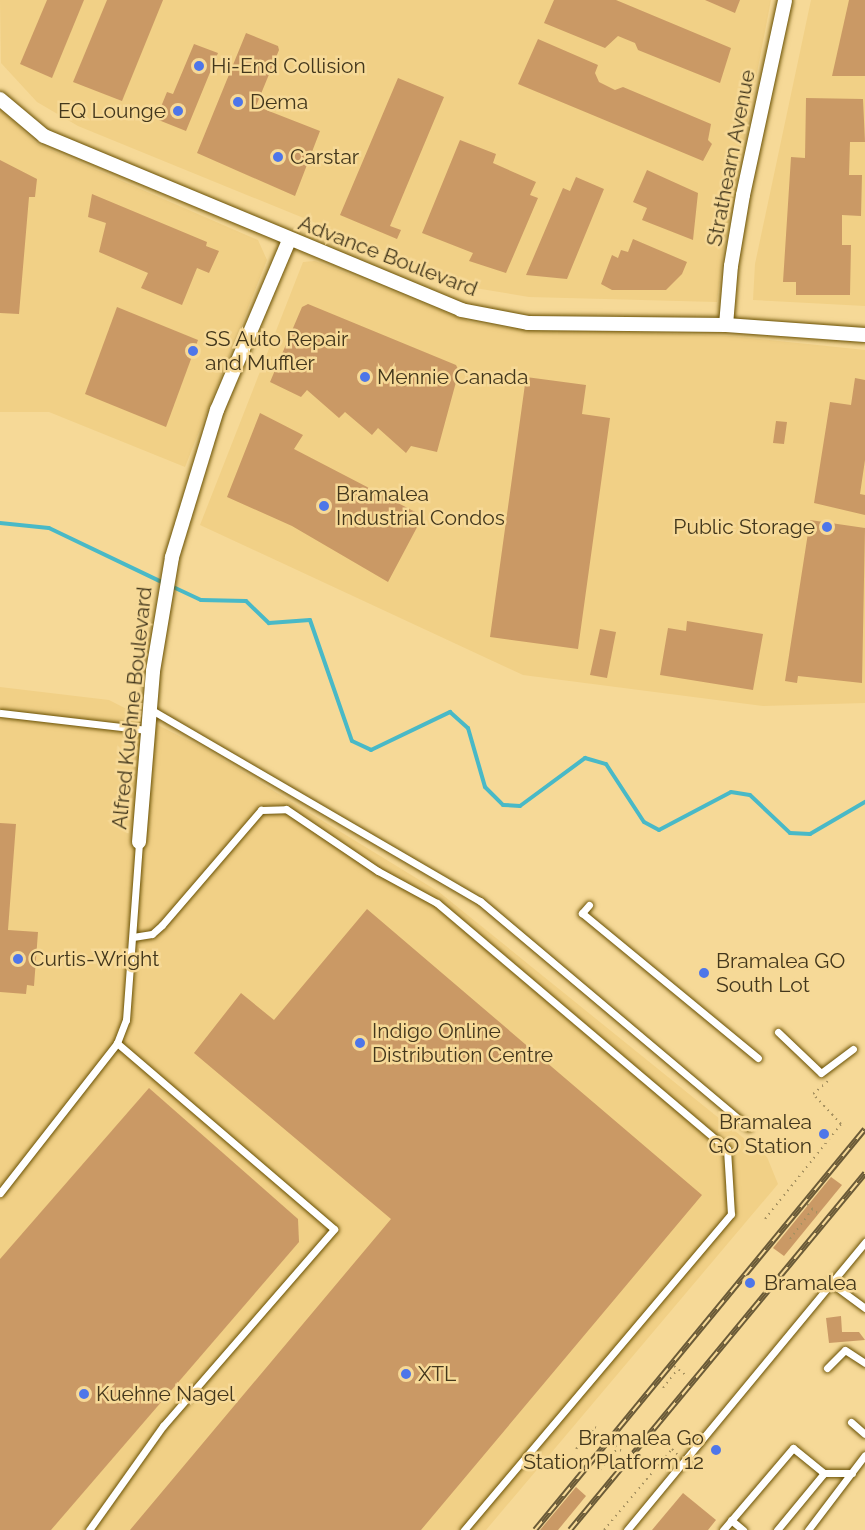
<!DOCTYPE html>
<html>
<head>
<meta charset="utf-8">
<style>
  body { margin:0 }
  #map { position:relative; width:865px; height:1530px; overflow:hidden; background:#f6d997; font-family:Raleway,sans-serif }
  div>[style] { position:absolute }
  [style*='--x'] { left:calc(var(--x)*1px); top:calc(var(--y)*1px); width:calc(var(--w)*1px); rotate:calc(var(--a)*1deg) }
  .built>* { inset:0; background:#f1d086 }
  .stream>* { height:4px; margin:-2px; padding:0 2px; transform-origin:2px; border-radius:2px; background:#49b9c7 }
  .building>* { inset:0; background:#ca9965 }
  .path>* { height:2px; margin-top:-1px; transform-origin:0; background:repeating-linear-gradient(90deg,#a69160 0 1.5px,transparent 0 6px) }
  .roads { filter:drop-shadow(0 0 2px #695002) drop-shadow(0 0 2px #695002) }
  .lane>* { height:7px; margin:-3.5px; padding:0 3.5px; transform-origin:3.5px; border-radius:3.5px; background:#fff }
  .street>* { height:14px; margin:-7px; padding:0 7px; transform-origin:7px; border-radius:7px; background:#fff }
  .rail>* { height:6px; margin-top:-3px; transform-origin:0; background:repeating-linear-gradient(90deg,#f6d997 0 11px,#6a5a37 0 22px); box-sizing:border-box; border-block:2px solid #6a5a37 }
  .dots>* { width:16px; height:16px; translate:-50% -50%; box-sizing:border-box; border:3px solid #f6d997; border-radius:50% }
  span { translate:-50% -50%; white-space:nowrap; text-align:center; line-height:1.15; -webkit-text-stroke:5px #f6d997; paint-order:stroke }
  .poi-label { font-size:21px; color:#43371c }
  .left { translate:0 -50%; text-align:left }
  .right { translate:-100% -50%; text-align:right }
  .street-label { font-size:21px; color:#43371c }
</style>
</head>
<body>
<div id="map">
  <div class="built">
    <div style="clip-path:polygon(0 0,771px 0,723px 251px,717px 302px,529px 297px,475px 288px,78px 126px,37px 102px,1px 63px)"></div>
    <div style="clip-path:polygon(811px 0,865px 0,865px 306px,753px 300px,755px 264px)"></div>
    <div style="clip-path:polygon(0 109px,37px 144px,258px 240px,267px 260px,185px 467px,49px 412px,0 412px)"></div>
    <div style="clip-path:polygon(315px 261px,470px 322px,508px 328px,730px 336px,865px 350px,865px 703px,763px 706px,523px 675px,200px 525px,303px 262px)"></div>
    <div style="clip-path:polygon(0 687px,109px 700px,207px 750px,439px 892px,767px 1157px,778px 1184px,486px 1530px,0 1530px)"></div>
  </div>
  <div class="stream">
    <div style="--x:0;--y:523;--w:49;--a:5.8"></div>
    <div style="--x:49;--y:528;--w:127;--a:25.6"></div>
    <div style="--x:171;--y:586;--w:33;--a:25"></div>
    <div style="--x:201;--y:600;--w:45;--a:1.3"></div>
    <div style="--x:246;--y:601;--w:32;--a:44"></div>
    <div style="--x:269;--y:623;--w:41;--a:-4.2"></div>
    <div style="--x:310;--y:620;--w:128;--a:70.9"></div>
    <div style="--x:352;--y:741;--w:21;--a:25"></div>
    <div style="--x:371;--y:750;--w:88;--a:-25.7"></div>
    <div style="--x:450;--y:712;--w:24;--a:42"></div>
    <div style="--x:468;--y:728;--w:61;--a:73.9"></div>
    <div style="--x:485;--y:787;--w:25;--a:45"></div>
    <div style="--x:503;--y:805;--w:17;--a:3"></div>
    <div style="--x:520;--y:806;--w:81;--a:-36.4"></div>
    <div style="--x:585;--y:758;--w:22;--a:16"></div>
    <div style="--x:606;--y:764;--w:69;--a:56.8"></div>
    <div style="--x:644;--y:822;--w:17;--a:28"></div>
    <div style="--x:659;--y:830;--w:81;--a:-27.8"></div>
    <div style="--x:731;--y:792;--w:19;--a:9"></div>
    <div style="--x:750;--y:795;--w:55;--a:43.5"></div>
    <div style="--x:790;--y:833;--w:20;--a:3"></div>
    <div style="--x:810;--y:834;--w:64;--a:-30.2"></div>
  </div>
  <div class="building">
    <div style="clip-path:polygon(47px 0,84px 0,52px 78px,20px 64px)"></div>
    <div style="clip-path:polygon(107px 0,163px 0,122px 101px,73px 82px)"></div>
    <div style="clip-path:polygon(554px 0,616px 0,731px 48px,720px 83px,638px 50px,635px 43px,618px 36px,605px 48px,544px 23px)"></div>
    <div style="clip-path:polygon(705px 0,740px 0,735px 13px)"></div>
    <div style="clip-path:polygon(849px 0,865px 0,865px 76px,832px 76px)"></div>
    <div style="clip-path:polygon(246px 33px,278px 46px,279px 50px,256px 106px,320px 131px,295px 196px,197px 153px)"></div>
    <div style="clip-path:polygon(538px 39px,598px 65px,595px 73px,599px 82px,615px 90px,623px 87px,711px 124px,708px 140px,712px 144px,703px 161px,518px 84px)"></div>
    <div style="clip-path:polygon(194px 44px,218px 53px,186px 131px,156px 119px,167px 92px,173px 94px)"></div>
    <div style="clip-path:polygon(398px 78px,444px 97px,390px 226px,401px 230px,397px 239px,340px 215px)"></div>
    <div style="clip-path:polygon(806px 98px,863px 99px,865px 142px,850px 142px,849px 175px,862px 175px,861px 216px,842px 215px,842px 245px,851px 245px,850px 295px,796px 295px,796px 282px,783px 282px,791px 157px,805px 158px)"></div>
    <div style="clip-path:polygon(460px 140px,496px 154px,493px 163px,536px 182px,530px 195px,538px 198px,506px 273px,469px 261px,473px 253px,422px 233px)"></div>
    <div style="clip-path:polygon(0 160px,37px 179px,35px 197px,29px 197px,19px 314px,0 313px)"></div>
    <div style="clip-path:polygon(647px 170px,698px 193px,693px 240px,642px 220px,647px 208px,633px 202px)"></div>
    <div style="clip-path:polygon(576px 177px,604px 189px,567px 279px,526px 275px,563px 188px,570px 191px)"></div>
    <div style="clip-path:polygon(92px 194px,207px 242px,206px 246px,219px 251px,209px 273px,197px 268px,182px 305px,141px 288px,148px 273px,99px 252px,106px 223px,88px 217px)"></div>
    <div style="clip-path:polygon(633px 239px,687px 262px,682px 274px,666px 290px,612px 290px,601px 284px,612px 255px,618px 258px,621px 250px,628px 252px)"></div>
    <div style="clip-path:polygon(308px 304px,456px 365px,459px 371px,437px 452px,411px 446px,406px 453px,378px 428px,372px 435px,345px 412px,339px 418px,307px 390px,301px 397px,270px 382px,302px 307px)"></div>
    <div style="clip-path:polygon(117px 307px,198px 340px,166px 427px,85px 394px)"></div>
    <div style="clip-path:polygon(526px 377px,586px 385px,582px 414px,610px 418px,578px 649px,490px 637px)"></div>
    <div style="clip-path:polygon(855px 378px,865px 380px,865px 460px,860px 494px,865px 495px,865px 515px,814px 503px,830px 402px,851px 405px)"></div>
    <div style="clip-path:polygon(260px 413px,303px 435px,294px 449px,423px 516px,388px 582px,292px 526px,227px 497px)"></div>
    <div style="clip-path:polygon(776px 421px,787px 422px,784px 444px,773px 443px)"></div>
    <div style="clip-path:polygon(810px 520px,865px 528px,862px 683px,798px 676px,797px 683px,785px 681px)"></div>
    <div style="clip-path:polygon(687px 621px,763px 634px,753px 690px,660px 675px,668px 628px,686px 631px)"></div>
    <div style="clip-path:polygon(600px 629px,616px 632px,607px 678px,590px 675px)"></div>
    <div style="clip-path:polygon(0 823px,16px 824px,8px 930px,38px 932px,34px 986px,27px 985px,26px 994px,0 992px)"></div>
    <div style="clip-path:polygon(367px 909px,702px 1195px,421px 1530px,130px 1530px,391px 1219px,194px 1053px,241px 993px,274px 1020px)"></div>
    <div style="clip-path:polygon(149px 1088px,298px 1219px,299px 1242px,51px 1530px,0 1530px,0 1259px)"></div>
    <div style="clip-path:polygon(831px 1177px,842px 1185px,784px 1256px,773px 1248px)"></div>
    <div style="clip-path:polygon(841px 1316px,842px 1332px,859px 1332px,865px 1340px,829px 1343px,826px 1318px)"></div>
    <div style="clip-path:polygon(576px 1487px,586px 1496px,558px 1530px,540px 1530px)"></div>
    <div style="clip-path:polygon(683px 1493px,716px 1520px,708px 1530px,652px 1530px)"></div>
  </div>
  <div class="path">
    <div style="--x:807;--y:1204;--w:18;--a:41"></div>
    <div style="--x:765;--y:1219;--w:122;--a:-51.3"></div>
    <div style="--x:841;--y:1124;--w:41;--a:-133"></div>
    <div style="--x:813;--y:1094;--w:21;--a:-41"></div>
    <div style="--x:790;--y:1239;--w:38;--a:-53"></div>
    <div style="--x:674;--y:1366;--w:18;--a:38"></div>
    <div style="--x:663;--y:1388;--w:24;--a:-52"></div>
    <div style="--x:611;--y:1442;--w:18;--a:41"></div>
    <div style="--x:576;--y:1449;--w:29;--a:-49"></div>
    <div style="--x:595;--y:1427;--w:4;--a:34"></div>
    <div style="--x:600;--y:1470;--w:28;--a:-51"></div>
    <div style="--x:604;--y:1530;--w:106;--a:-50"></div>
    <div style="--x:672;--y:1449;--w:8;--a:45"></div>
  </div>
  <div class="roads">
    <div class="lane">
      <div style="--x:150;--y:709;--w:382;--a:30.2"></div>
      <div style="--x:480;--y:901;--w:351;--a:40.1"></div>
      <div style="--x:0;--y:713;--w:149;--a:6.6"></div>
      <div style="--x:589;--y:905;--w:11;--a:131"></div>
      <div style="--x:582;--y:913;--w:228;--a:39.5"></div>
      <div style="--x:133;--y:937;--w:19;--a:-9"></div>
      <div style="--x:152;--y:934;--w:13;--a:-42"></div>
      <div style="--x:162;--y:925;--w:152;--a:-49.3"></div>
      <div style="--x:261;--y:810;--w:25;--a:-2"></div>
      <div style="--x:286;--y:809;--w:111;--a:34"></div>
      <div style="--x:378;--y:871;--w:67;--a:28.5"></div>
      <div style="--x:437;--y:903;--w:380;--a:40.3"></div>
      <div style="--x:727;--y:1149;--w:65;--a:86.5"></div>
      <div style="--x:731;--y:1214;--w:414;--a:130.2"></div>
      <div style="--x:778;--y:1032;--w:59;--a:43.6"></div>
      <div style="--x:821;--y:1073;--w:40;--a:-37"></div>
      <div style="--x:0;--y:1193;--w:190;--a:-52"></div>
      <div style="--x:117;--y:1043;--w:25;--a:-69"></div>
      <div style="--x:126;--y:1020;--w:178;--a:-85.8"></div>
      <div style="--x:831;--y:1283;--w:42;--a:36.3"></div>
      <div style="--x:827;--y:1368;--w:25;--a:-45"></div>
      <div style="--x:845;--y:1350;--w:24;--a:33"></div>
      <div style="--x:851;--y:1422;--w:18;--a:41"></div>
      <div style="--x:731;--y:1520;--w:16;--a:40"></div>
      <div style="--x:89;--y:1530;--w:128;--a:-54.6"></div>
      <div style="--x:163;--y:1426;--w:261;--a:-49"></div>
      <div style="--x:334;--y:1229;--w:286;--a:-139.4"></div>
      <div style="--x:627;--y:1530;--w:374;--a:-50.4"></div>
      <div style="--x:723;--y:1530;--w:108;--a:-49.5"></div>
      <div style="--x:793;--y:1448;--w:40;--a:39"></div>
      <div style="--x:824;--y:1473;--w:28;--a:0"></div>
      <div style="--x:777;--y:1530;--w:74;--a:-50.5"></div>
      <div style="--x:808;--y:1530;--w:94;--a:-52.8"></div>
    </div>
    <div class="street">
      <div style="--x:0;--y:99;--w:57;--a:40.1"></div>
      <div style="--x:44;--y:136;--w:452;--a:22.6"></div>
      <div style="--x:461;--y:310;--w:68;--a:11"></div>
      <div style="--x:528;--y:323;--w:198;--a:0.6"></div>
      <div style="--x:726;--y:325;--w:139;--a:4.1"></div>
      <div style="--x:726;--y:325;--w:59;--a:-85.2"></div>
      <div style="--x:731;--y:266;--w:72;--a:-80.4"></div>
      <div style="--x:743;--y:195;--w:199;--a:-77.8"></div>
      <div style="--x:139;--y:842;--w:172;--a:-85.3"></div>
      <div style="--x:153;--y:671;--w:116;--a:-80.5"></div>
      <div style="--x:172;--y:557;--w:154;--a:-73"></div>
      <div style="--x:217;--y:410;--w:185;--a:-67"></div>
    </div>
  </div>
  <div class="rail">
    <div style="--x:535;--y:1530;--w:519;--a:-50.55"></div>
    <div style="--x:570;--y:1530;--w:463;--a:-50.4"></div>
  </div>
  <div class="dots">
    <div style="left:199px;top:66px;background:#4e76e9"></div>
    <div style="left:238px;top:102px;background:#4e76e9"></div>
    <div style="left:178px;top:111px;background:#4e76e9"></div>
    <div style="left:278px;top:157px;background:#4e76e9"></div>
    <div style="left:193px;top:351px;background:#4e76e9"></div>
    <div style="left:365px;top:377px;background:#4e76e9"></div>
    <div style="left:324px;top:506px;background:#4e76e9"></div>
    <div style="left:827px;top:527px;background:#4e76e9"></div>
    <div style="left:18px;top:959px;background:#4e76e9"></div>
    <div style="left:704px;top:973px;background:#4e76e9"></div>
    <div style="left:360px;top:1043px;background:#4e76e9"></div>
    <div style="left:824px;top:1134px;background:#4e76e9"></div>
    <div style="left:750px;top:1283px;background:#4e76e9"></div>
    <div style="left:406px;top:1374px;background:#4e76e9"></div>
    <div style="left:84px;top:1394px;background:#4e76e9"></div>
    <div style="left:716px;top:1450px;background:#4e76e9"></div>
  </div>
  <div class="poi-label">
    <span class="left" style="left:211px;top:66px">Hi-End Collision</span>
    <span class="left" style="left:250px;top:102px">Dema</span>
    <span class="right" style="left:166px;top:111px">EQ Lounge</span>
    <span class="left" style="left:290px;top:157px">Carstar</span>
    <span class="left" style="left:205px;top:351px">SS Auto Repair<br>and Muffler</span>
    <span class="left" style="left:377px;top:377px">Mennie Canada</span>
    <span class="left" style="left:336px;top:506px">Bramalea<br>Industrial Condos</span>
    <span class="right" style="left:815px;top:527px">Public Storage</span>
    <span class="left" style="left:30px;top:959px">Curtis-Wright</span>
    <span class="left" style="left:716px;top:973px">Bramalea GO<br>South Lot</span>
    <span class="left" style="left:372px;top:1043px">Indigo Online<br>Distribution Centre</span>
    <span class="right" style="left:812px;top:1134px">Bramalea<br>GO Station</span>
    <span class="left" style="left:764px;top:1283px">Bramalea</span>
    <span class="left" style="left:418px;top:1374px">XTL</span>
    <span class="left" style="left:96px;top:1394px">Kuehne Nagel</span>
    <span class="right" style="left:704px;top:1450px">Bramalea Go<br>Station Platform 12</span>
  </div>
  <div class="street-label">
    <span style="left:731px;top:158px;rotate:-79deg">Strathearn Avenue</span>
    <span style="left:388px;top:256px;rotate:21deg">Advance Boulevard</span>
    <span style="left:132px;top:708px;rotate:-84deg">Alfred Kuehne Boulevard</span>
  </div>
</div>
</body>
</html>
